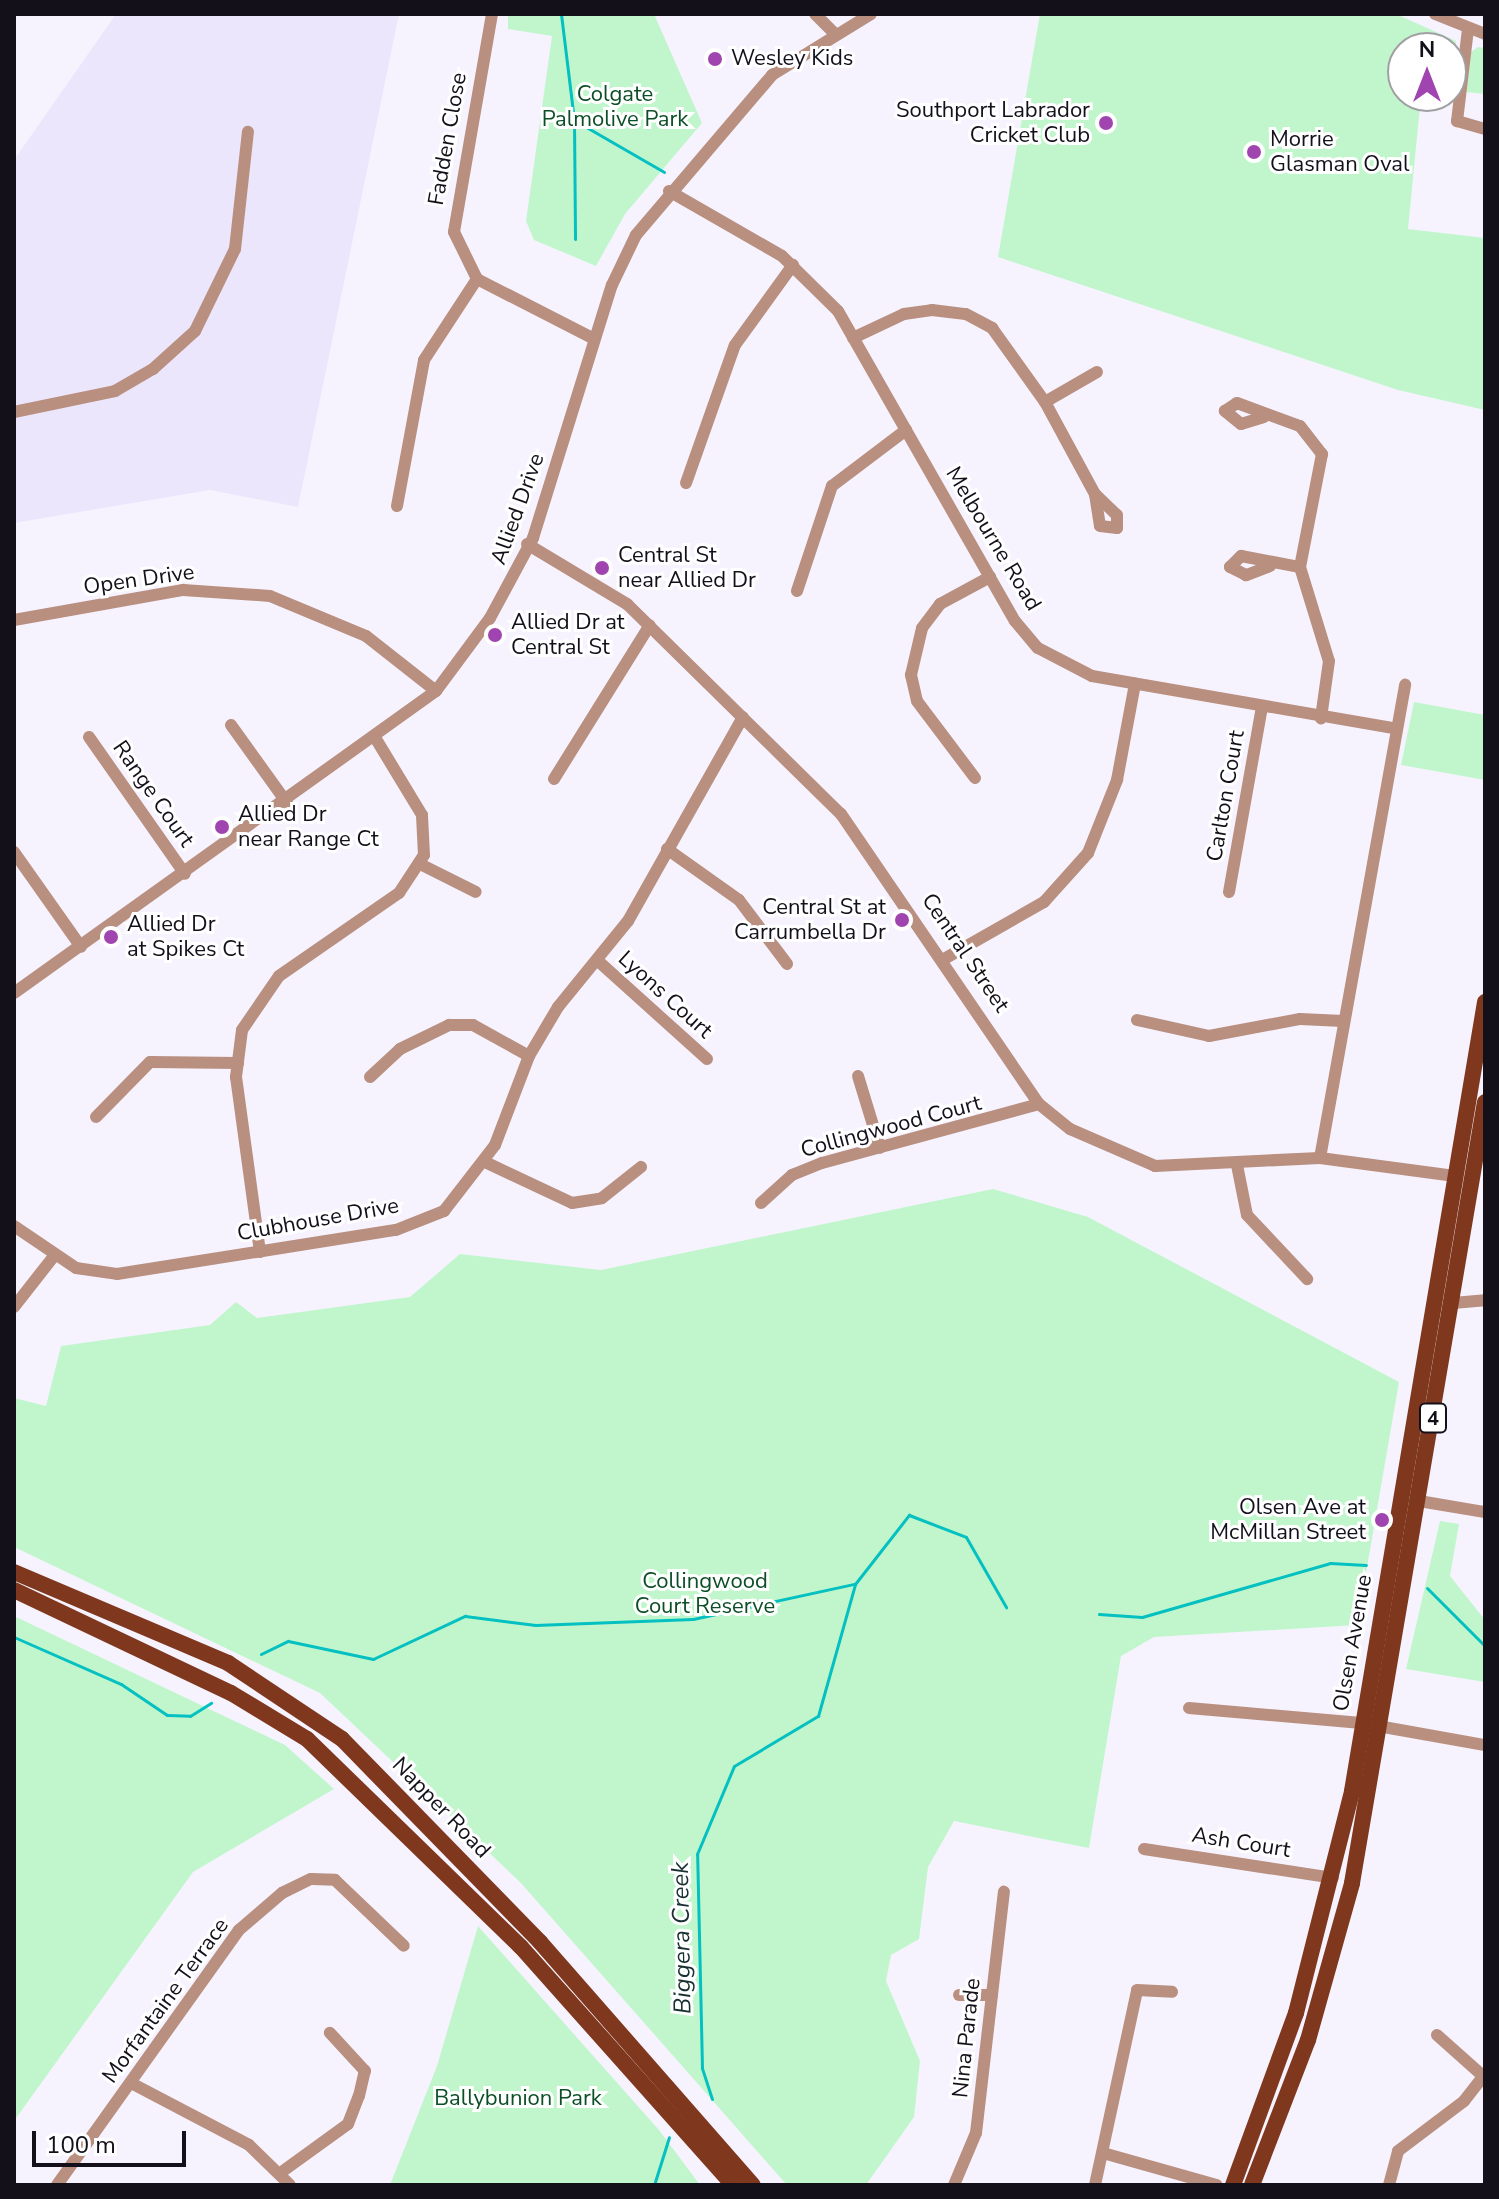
<!DOCTYPE html>
<html>
<head>
<meta charset="utf-8">
<style>
  body { margin:0 }
  #map { position:relative; width:1499px; height:2199px; overflow:hidden; background:#f6f3ff; font-family:"Nunito Sans",sans-serif }
  div>[style] { position:absolute }
  [style*='--x'] { left:calc(var(--x)*1px); top:calc(var(--y)*1px); width:calc(var(--w)*1px); rotate:calc(var(--a)*1deg) }
  .built>* { inset:0; background:#ece6fc }
  .green>* { inset:0; background:#c1f6cd }
  .stream>* { height:3px; margin:-1.5px; padding:0 1.5px; transform-origin:1.5px; border-radius:1.5px; background:#04c0c1 }
  .minor>* { height:12px; margin:-6px; padding:0 6px; transform-origin:6px; border-radius:6px; background:#b98f80 }
  .major>* { height:16px; margin:-8px; padding:0 8px; transform-origin:8px; border-radius:8px; background:#7f381d }
  .dots>* { width:22px; height:22px; translate:-50% -50%; box-sizing:border-box; border:4px solid #fff; border-radius:50% }
  span { translate:-50% -50%; white-space:nowrap; text-align:center; line-height:1.15; -webkit-text-stroke:6px #fff; paint-order:stroke }
  .shield-label span { padding:2px 6px; background:#fff; border:2px solid; border-radius:6px; -webkit-text-stroke-width:0 }
  .shield-label { font-size:20px; color:#13101a; font-weight:700 }
  .poi-label { font-size:22px; color:#13101a }
  .left { translate:0 -50%; text-align:left }
  .right { translate:-100% -50%; text-align:right }
  .park-label { font-size:22px; color:#0c4f27 }
  .street-label { font-size:22px; color:#13101a }
  .water-label { font-size:24px; color:#183030; font-style:italic }
  .frame { position:absolute; inset:0; border:16px solid #13101a; pointer-events:none }
  .north { position:absolute; left:1387px; top:32px; width:80px; height:80px; box-sizing:border-box; background:#fff; border:2px solid #a19fa3; border-radius:50%; rotate:0deg; font-size:22px; font-weight:700; line-height:32px; text-align:center; color:#13101a }
  .north::after { content:''; display:block; margin:auto; width:28px; height:36px; background:#a045af; clip-path:polygon(50% 0,100% 100%,50% 72%,0 100%) }
  .scale { position:absolute; left:32px; top:2131px; width:154px; height:36px; box-sizing:border-box; border:4px solid #13101a; border-top:0; padding-left:10px; font-size:24px; line-height:28px; white-space:nowrap; color:#13101a; -webkit-text-stroke:6px #fff; paint-order:stroke }
</style>
</head>
<body>
<div id="map">
  <div class="built">
    <div style="clip-path:polygon(116px 14px,399px 14px,298px 507px,210px 490px,14px 523px,14px 160px)"></div>
  </div>
  <div class="green">
    <div style="clip-path:polygon(508px 14px,654px 14px,702px 123px,625px 214px,596px 266px,534px 240px,526px 221px,552px 36px,508px 29px)"></div>
    <div style="clip-path:polygon(1040px 14px,1396px 14px,1456px 41px,1451px 90px,1451px 48px,1403px 48px,1403px 96px,1421px 96px,1408px 229px,1485px 238px,1485px 410px,1398px 390px,998px 257px)"></div>
    <div style="clip-path:polygon(1478px 47px,1485px 48px,1485px 94px,1466px 92px,1471px 52px)"></div>
    <div style="clip-path:polygon(1414px 702px,1485px 715px,1485px 780px,1401px 765px)"></div>
    <div style="clip-path:polygon(993px 1189px,1088px 1217px,1399px 1382px,1357px 1625px,1154px 1637px,1121px 1656px,1089px 1848px,954px 1821px,928px 1867px,919px 1939px,891px 1955px,886px 1981px,920px 2061px,914px 2117px,866px 2185px,787px 2185px,520px 1882px,320px 1693px,14px 1547px,14px 1398px,46px 1406px,61px 1346px,210px 1325px,236px 1302px,257px 1318px,410px 1297px,460px 1254px,601px 1270px)"></div>
    <div style="clip-path:polygon(1440px 1521px,1459px 1524px,1450px 1576px,1485px 1620px,1485px 1682px,1406px 1669px)"></div>
    <div style="clip-path:polygon(14px 1616px,285px 1745px,334px 1789px,193px 1872px,14px 2121px)"></div>
    <div style="clip-path:polygon(478px 1926px,659px 2130px,700px 2185px,390px 2185px,437px 2066px)"></div>
  </div>
  <div class="stream">
    <div style="--x:561;--y:14;--w:107;--a:83"></div>
    <div style="--x:574;--y:120;--w:104;--a:30"></div>
    <div style="--x:574;--y:120;--w:119;--a:89.5"></div>
    <div style="--x:1427;--y:1588;--w:82;--a:45"></div>
    <div style="--x:1099;--y:1614;--w:43;--a:4"></div>
    <div style="--x:1142;--y:1617;--w:196;--a:-16"></div>
    <div style="--x:1330;--y:1563;--w:36;--a:3"></div>
    <div style="--x:14;--y:1637;--w:117;--a:23.7"></div>
    <div style="--x:121;--y:1684;--w:55;--a:34"></div>
    <div style="--x:167;--y:1715;--w:23;--a:2"></div>
    <div style="--x:190;--y:1716;--w:25;--a:-32"></div>
    <div style="--x:261;--y:1654;--w:30;--a:-26"></div>
    <div style="--x:288;--y:1641;--w:87;--a:12"></div>
    <div style="--x:373;--y:1659;--w:102;--a:-25.1"></div>
    <div style="--x:465;--y:1616;--w:71;--a:7.3"></div>
    <div style="--x:535;--y:1625;--w:158;--a:-2.2"></div>
    <div style="--x:693;--y:1619;--w:165;--a:-12.3"></div>
    <div style="--x:712;--y:2099;--w:33;--a:-108"></div>
    <div style="--x:702;--y:2068;--w:214;--a:-91.3"></div>
    <div style="--x:697;--y:1854;--w:95;--a:-67.2"></div>
    <div style="--x:734;--y:1766;--w:98;--a:-30.8"></div>
    <div style="--x:818;--y:1716;--w:137;--a:-74.3"></div>
    <div style="--x:855;--y:1584;--w:88;--a:-52"></div>
    <div style="--x:909;--y:1515;--w:61;--a:21.1"></div>
    <div style="--x:966;--y:1537;--w:81;--a:60.3"></div>
    <div style="--x:654;--y:2185;--w:50;--a:-72.6"></div>
  </div>
  <div class="minor">
    <div style="--x:492;--y:14;--w:221;--a:99.9"></div>
    <div style="--x:454;--y:232;--w:52;--a:63.9"></div>
    <div style="--x:477;--y:279;--w:131;--a:27.1"></div>
    <div style="--x:815;--y:14;--w:27;--a:45"></div>
    <div style="--x:1435;--y:14;--w:54;--a:21.8"></div>
    <div style="--x:1468;--y:29;--w:93;--a:96.8"></div>
    <div style="--x:1457;--y:121;--w:29;--a:16"></div>
    <div style="--x:669;--y:191;--w:130;--a:29.9"></div>
    <div style="--x:782;--y:256;--w:78;--a:44.5"></div>
    <div style="--x:838;--y:311;--w:357;--a:60.3"></div>
    <div style="--x:1015;--y:621;--w:35;--a:50"></div>
    <div style="--x:1038;--y:648;--w:61;--a:27.4"></div>
    <div style="--x:1092;--y:676;--w:306;--a:9.8"></div>
    <div style="--x:853;--y:338;--w:56;--a:-25.2"></div>
    <div style="--x:904;--y:314;--w:28;--a:-8"></div>
    <div style="--x:932;--y:310;--w:34;--a:7"></div>
    <div style="--x:966;--y:314;--w:30;--a:28"></div>
    <div style="--x:992;--y:328;--w:91;--a:54.4"></div>
    <div style="--x:1045;--y:402;--w:105;--a:61.5"></div>
    <div style="--x:1095;--y:494;--w:30;--a:44"></div>
    <div style="--x:1117;--y:515;--w:13;--a:90"></div>
    <div style="--x:1117;--y:528;--w:17;--a:-173"></div>
    <div style="--x:1100;--y:526;--w:32;--a:-99"></div>
    <div style="--x:1045;--y:402;--w:60;--a:-30"></div>
    <div style="--x:14;--y:412;--w:103;--a:-11.7"></div>
    <div style="--x:115;--y:391;--w:44;--a:-30.1"></div>
    <div style="--x:153;--y:369;--w:57;--a:-42.1"></div>
    <div style="--x:195;--y:331;--w:91;--a:-64"></div>
    <div style="--x:235;--y:249;--w:118;--a:-83.7"></div>
    <div style="--x:1264;--y:417;--w:24;--a:163"></div>
    <div style="--x:1241;--y:424;--w:21;--a:-141"></div>
    <div style="--x:1225;--y:411;--w:14;--a:-34"></div>
    <div style="--x:1237;--y:403;--w:67;--a:20.1"></div>
    <div style="--x:1300;--y:426;--w:36;--a:52"></div>
    <div style="--x:1322;--y:454;--w:115;--a:101"></div>
    <div style="--x:1300;--y:567;--w:98;--a:72.9"></div>
    <div style="--x:1329;--y:661;--w:58;--a:98"></div>
    <div style="--x:686;--y:483;--w:146;--a:-70.5"></div>
    <div style="--x:735;--y:345;--w:99;--a:-54.1"></div>
    <div style="--x:397;--y:506;--w:148;--a:-79.5"></div>
    <div style="--x:424;--y:360;--w:97;--a:-56.8"></div>
    <div style="--x:527;--y:544;--w:117;--a:31"></div>
    <div style="--x:627;--y:604;--w:300;--a:44.5"></div>
    <div style="--x:841;--y:814;--w:351;--a:55.7"></div>
    <div style="--x:1039;--y:1104;--w:40;--a:39"></div>
    <div style="--x:1070;--y:1129;--w:93;--a:23.5"></div>
    <div style="--x:1155;--y:1166;--w:165;--a:-2.8"></div>
    <div style="--x:1320;--y:1158;--w:136;--a:7.6"></div>
    <div style="--x:1270;--y:566;--w:26;--a:159"></div>
    <div style="--x:1246;--y:575;--w:18;--a:-153"></div>
    <div style="--x:1230;--y:567;--w:16;--a:-45"></div>
    <div style="--x:1241;--y:556;--w:60;--a:10.6"></div>
    <div style="--x:797;--y:591;--w:111;--a:-71.6"></div>
    <div style="--x:832;--y:486;--w:93;--a:-37.1"></div>
    <div style="--x:14;--y:620;--w:172;--a:-10.1"></div>
    <div style="--x:183;--y:590;--w:87;--a:3.9"></div>
    <div style="--x:270;--y:596;--w:104;--a:22.6"></div>
    <div style="--x:366;--y:636;--w:89;--a:38.2"></div>
    <div style="--x:231;--y:725;--w:96;--a:54.3"></div>
    <div style="--x:89;--y:737;--w:167;--a:55"></div>
    <div style="--x:975;--y:778;--w:96;--a:-127"></div>
    <div style="--x:917;--y:701;--w:27;--a:-103"></div>
    <div style="--x:911;--y:675;--w:48;--a:-76.8"></div>
    <div style="--x:922;--y:628;--w:30;--a:-53"></div>
    <div style="--x:940;--y:604;--w:57;--a:-28.4"></div>
    <div style="--x:554;--y:779;--w:181;--a:-58.1"></div>
    <div style="--x:667;--y:849;--w:88;--a:35.3"></div>
    <div style="--x:739;--y:900;--w:80;--a:53.1"></div>
    <div style="--x:14;--y:852;--w:116;--a:54.8"></div>
    <div style="--x:422;--y:865;--w:60;--a:26.6"></div>
    <div style="--x:1229;--y:892;--w:188;--a:-79.9"></div>
    <div style="--x:944;--y:959;--w:115;--a:-29.7"></div>
    <div style="--x:1044;--y:902;--w:66;--a:-48.1"></div>
    <div style="--x:1088;--y:853;--w:79;--a:-68.3"></div>
    <div style="--x:1117;--y:780;--w:98;--a:-79.4"></div>
    <div style="--x:597;--y:960;--w:148;--a:42"></div>
    <div style="--x:14;--y:993;--w:519;--a:-35.59"></div>
    <div style="--x:436;--y:691;--w:91;--a:-53.5"></div>
    <div style="--x:490;--y:618;--w:91;--a:-61.7"></div>
    <div style="--x:533;--y:538;--w:265;--a:-72.7"></div>
    <div style="--x:612;--y:285;--w:55;--a:-64.4"></div>
    <div style="--x:636;--y:235;--w:210;--a:-49.6"></div>
    <div style="--x:772;--y:75;--w:116;--a:-31.6"></div>
    <div style="--x:1137;--y:1020;--w:74;--a:12.5"></div>
    <div style="--x:1209;--y:1036;--w:93;--a:-10.6"></div>
    <div style="--x:1300;--y:1019;--w:43;--a:2.7"></div>
    <div style="--x:858;--y:1076;--w:75;--a:73"></div>
    <div style="--x:370;--y:1077;--w:41;--a:-43"></div>
    <div style="--x:400;--y:1049;--w:55;--a:-26.1"></div>
    <div style="--x:449;--y:1025;--w:24;--a:0"></div>
    <div style="--x:473;--y:1025;--w:64;--a:29"></div>
    <div style="--x:96;--y:1117;--w:77;--a:-45.5"></div>
    <div style="--x:150;--y:1062;--w:88;--a:0.7"></div>
    <div style="--x:1320;--y:1158;--w:481;--a:-79.8"></div>
    <div style="--x:485;--y:1162;--w:96;--a:25.2"></div>
    <div style="--x:572;--y:1203;--w:30;--a:-9"></div>
    <div style="--x:602;--y:1198;--w:50;--a:-38.5"></div>
    <div style="--x:1237;--y:1165;--w:51;--a:78.7"></div>
    <div style="--x:1247;--y:1215;--w:88;--a:46.8"></div>
    <div style="--x:761;--y:1203;--w:42;--a:-42.1"></div>
    <div style="--x:792;--y:1175;--w:32;--a:-22"></div>
    <div style="--x:822;--y:1163;--w:225;--a:-15.2"></div>
    <div style="--x:14;--y:1226;--w:75;--a:34.1"></div>
    <div style="--x:76;--y:1268;--w:41;--a:8.3"></div>
    <div style="--x:117;--y:1274;--w:282;--a:-9"></div>
    <div style="--x:396;--y:1230;--w:52;--a:-21.6"></div>
    <div style="--x:444;--y:1211;--w:83;--a:-52.3"></div>
    <div style="--x:495;--y:1145;--w:95;--a:-69.1"></div>
    <div style="--x:529;--y:1056;--w:57;--a:-59.4"></div>
    <div style="--x:558;--y:1007;--w:111;--a:-50.9"></div>
    <div style="--x:628;--y:921;--w:234;--a:-60.6"></div>
    <div style="--x:260;--y:1252;--w:177;--a:-97.8"></div>
    <div style="--x:236;--y:1077;--w:47;--a:-82.7"></div>
    <div style="--x:242;--y:1030;--w:65;--a:-55.6"></div>
    <div style="--x:279;--y:976;--w:146;--a:-34.7"></div>
    <div style="--x:399;--y:893;--w:45;--a:-56.7"></div>
    <div style="--x:424;--y:855;--w:40;--a:-92.9"></div>
    <div style="--x:422;--y:815;--w:89;--a:-121.2"></div>
    <div style="--x:1453;--y:1303;--w:32;--a:-5"></div>
    <div style="--x:14;--y:1307;--w:65;--a:-51.9"></div>
    <div style="--x:1419;--y:1501;--w:67;--a:9.5"></div>
    <div style="--x:1189;--y:1708;--w:173;--a:5"></div>
    <div style="--x:1361;--y:1723;--w:126;--a:10.1"></div>
    <div style="--x:1144;--y:1849;--w:191;--a:8.7"></div>
    <div style="--x:959;--y:1995;--w:33;--a:0"></div>
    <div style="--x:1437;--y:2035;--w:62;--a:41.7"></div>
    <div style="--x:133;--y:2084;--w:131;--a:27.7"></div>
    <div style="--x:249;--y:2145;--w:57;--a:44.3"></div>
    <div style="--x:1103;--y:2153;--w:118;--a:15.7"></div>
    <div style="--x:283;--y:2171;--w:80;--a:-35.9"></div>
    <div style="--x:348;--y:2124;--w:30;--a:-69"></div>
    <div style="--x:359;--y:2096;--w:26;--a:-77"></div>
    <div style="--x:365;--y:2071;--w:52;--a:-132.6"></div>
    <div style="--x:57;--y:2185;--w:313;--a:-54.5"></div>
    <div style="--x:239;--y:1930;--w:57;--a:-40.7"></div>
    <div style="--x:282;--y:1893;--w:32;--a:-26"></div>
    <div style="--x:311;--y:1879;--w:24;--a:2"></div>
    <div style="--x:335;--y:1880;--w:95;--a:43.7"></div>
    <div style="--x:954;--y:2185;--w:56;--a:-67.1"></div>
    <div style="--x:976;--y:2133;--w:243;--a:-83.4"></div>
    <div style="--x:1095;--y:2185;--w:199;--a:-77.8"></div>
    <div style="--x:1137;--y:1990;--w:35;--a:3"></div>
    <div style="--x:1389;--y:2185;--w:35;--a:-75"></div>
    <div style="--x:1398;--y:2151;--w:83;--a:-37.1"></div>
    <div style="--x:1464;--y:2101;--w:34;--a:-52"></div>
  </div>
  <div class="major">
    <div style="--x:14;--y:1572;--w:233;--a:23"></div>
    <div style="--x:228;--y:1663;--w:137;--a:33.7"></div>
    <div style="--x:342;--y:1739;--w:284;--a:45.7"></div>
    <div style="--x:540;--y:1942;--w:323;--a:48.8"></div>
    <div style="--x:14;--y:1590;--w:240;--a:25.4"></div>
    <div style="--x:231;--y:1693;--w:89;--a:31.2"></div>
    <div style="--x:307;--y:1739;--w:298;--a:44.2"></div>
    <div style="--x:521;--y:1947;--w:319;--a:48.3"></div>
    <div style="--x:1233;--y:2185;--w:183;--a:-69.9"></div>
    <div style="--x:1296;--y:2013;--w:229;--a:-75.8"></div>
    <div style="--x:1352;--y:1791;--w:800;--a:-80.43"></div>
    <div style="--x:1252;--y:2185;--w:155;--a:-68.9"></div>
    <div style="--x:1308;--y:2040;--w:163;--a:-74.3"></div>
    <div style="--x:1352;--y:1883;--w:792;--a:-80.34"></div>
  </div>
  <div class="dots">
    <div style="left:715px;top:59px;background:#a045af"></div>
    <div style="left:1106px;top:123px;background:#a045af"></div>
    <div style="left:1254px;top:152px;background:#a045af"></div>
    <div style="left:602px;top:568px;background:#a045af"></div>
    <div style="left:495px;top:635px;background:#a045af"></div>
    <div style="left:222px;top:827px;background:#a045af"></div>
    <div style="left:902px;top:920px;background:#a045af"></div>
    <div style="left:111px;top:937px;background:#a045af"></div>
    <div style="left:1382px;top:1520px;background:#a045af"></div>
  </div>
  <div class="shield-label">
    <span style="left:1433px;top:1418px">4</span>
  </div>
  <div class="poi-label">
    <span class="left" style="left:731px;top:59px">Wesley Kids</span>
    <span class="right" style="left:1090px;top:123px">Southport Labrador<br>Cricket Club</span>
    <span class="left" style="left:1270px;top:152px">Morrie<br>Glasman Oval</span>
    <span class="left" style="left:618px;top:568px">Central St<br>near Allied Dr</span>
    <span class="left" style="left:511px;top:635px">Allied Dr at<br>Central St</span>
    <span class="left" style="left:238px;top:827px">Allied Dr<br>near Range Ct</span>
    <span class="right" style="left:886px;top:920px">Central St at<br>Carrumbella Dr</span>
    <span class="left" style="left:127px;top:937px">Allied Dr<br>at Spikes Ct</span>
    <span class="right" style="left:1366px;top:1520px">Olsen Ave at<br>McMillan Street</span>
  </div>
  <div class="park-label">
    <span style="left:615px;top:107px">Colgate<br>Palmolive Park</span>
    <span style="left:705px;top:1594px">Collingwood<br>Court Reserve</span>
    <span style="left:518px;top:2099px">Ballybunion Park</span>
  </div>
  <div class="street-label">
    <span style="left:448px;top:139px;rotate:-80deg">Fadden Close</span>
    <span style="left:518px;top:509px;rotate:-70deg">Allied Drive</span>
    <span style="left:993px;top:539px;rotate:59deg">Melbourne Road</span>
    <span style="left:139px;top:580px;rotate:-8deg">Open Drive</span>
    <span style="left:153px;top:794px;rotate:55deg">Range Court</span>
    <span style="left:1226px;top:796px;rotate:-80deg">Carlton Court</span>
    <span style="left:965px;top:953px;rotate:56deg">Central Street</span>
    <span style="left:665px;top:995px;rotate:42deg">Lyons Court</span>
    <span style="left:891px;top:1127px;rotate:-15deg">Collingwood Court</span>
    <span style="left:318px;top:1220px;rotate:-10deg">Clubhouse Drive</span>
    <span style="left:1353px;top:1643px;rotate:-80deg">Olsen Avenue</span>
    <span style="left:441px;top:1808px;rotate:46deg">Napper Road</span>
    <span style="left:1241px;top:1843px;rotate:9deg">Ash Court</span>
    <span style="left:166px;top:2001px;rotate:-54deg">Morfantaine Terrace</span>
    <span style="left:967px;top:2038px;rotate:-84deg">Nina Parade</span>
  </div>
  <div class="water-label">
    <span style="left:682px;top:1938px;rotate:-91deg">Biggera Creek</span>
  </div>
  <div class="frame"></div>
  <div class="north">N</div>
  <div class="scale">100 m</div>
</div>
</body>
</html>
